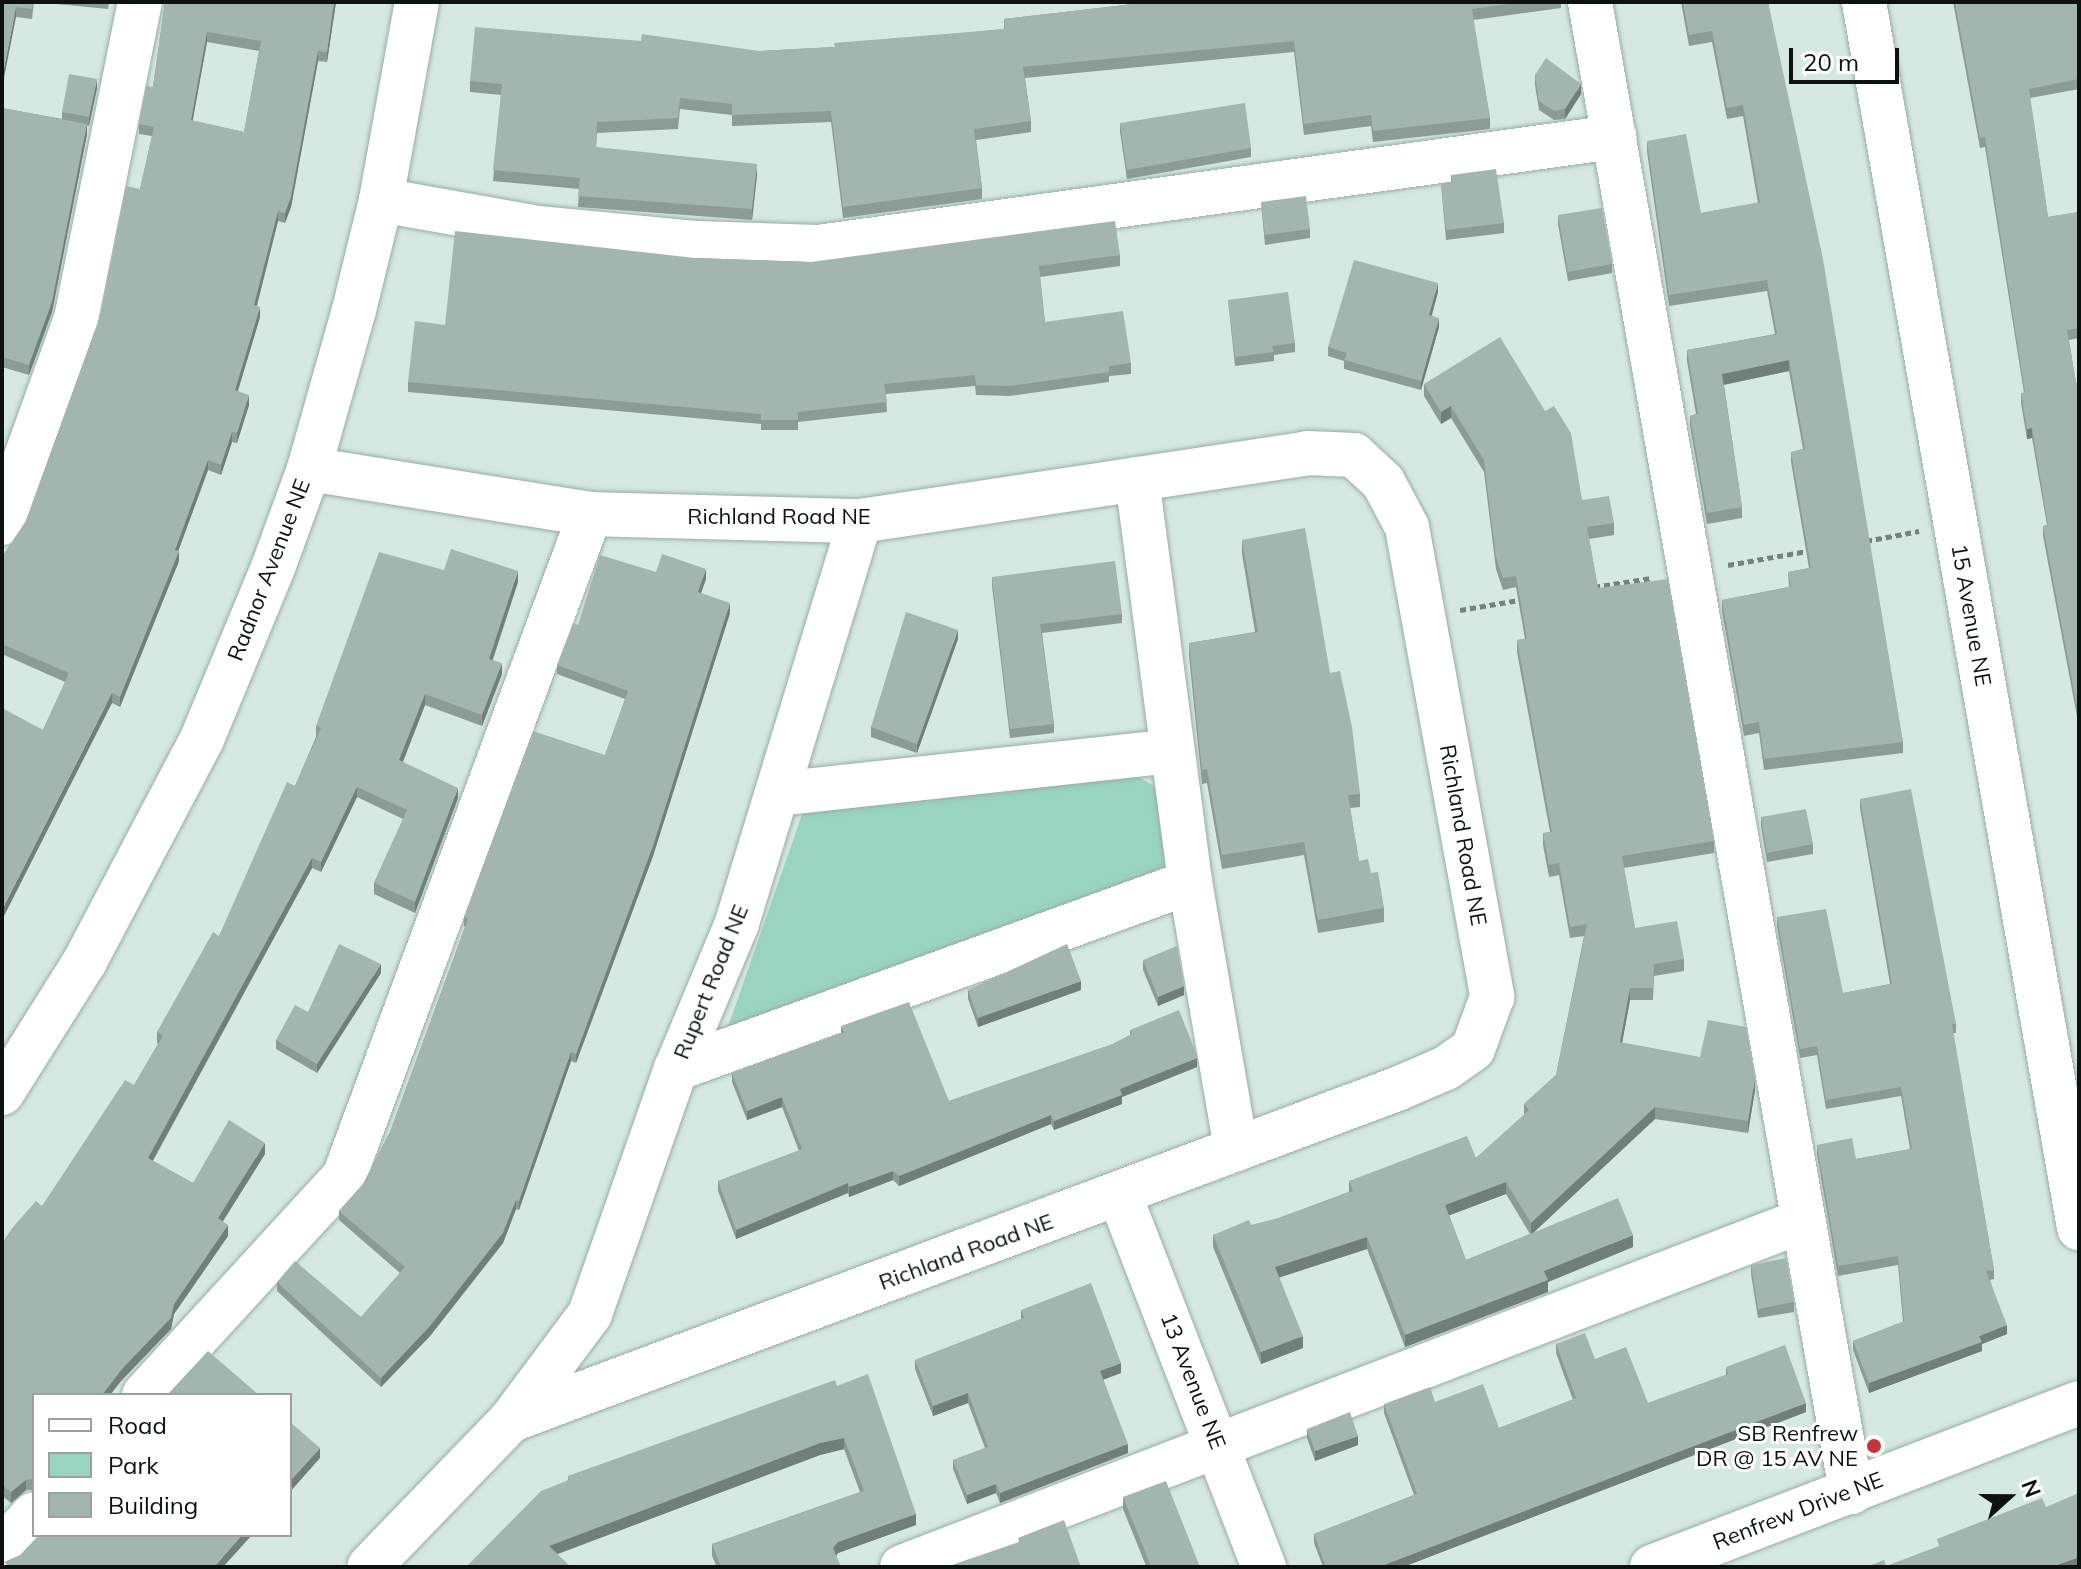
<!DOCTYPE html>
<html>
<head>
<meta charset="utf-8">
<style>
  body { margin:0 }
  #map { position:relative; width:2081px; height:1569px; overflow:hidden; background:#d5e9e2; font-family:Mulish,sans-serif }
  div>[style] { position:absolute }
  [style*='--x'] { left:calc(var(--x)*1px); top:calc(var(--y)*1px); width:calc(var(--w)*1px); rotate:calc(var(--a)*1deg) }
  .green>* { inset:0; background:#99d4c1 }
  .path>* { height:5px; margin-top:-2.5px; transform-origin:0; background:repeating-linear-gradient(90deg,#74817d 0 6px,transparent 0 10px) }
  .roads { filter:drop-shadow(0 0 2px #99aca6) drop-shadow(0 0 2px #99aca6) }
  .minor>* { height:44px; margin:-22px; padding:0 22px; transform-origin:22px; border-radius:22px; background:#fff }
  .wall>* { inset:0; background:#8b9c96 }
  .shaded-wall>* { inset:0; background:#717f7a }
  .building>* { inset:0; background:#a2b5af }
  .dots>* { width:22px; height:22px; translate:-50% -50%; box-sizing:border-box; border:4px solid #fff; border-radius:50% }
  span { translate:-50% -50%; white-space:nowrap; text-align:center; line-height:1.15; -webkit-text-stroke:6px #fff; paint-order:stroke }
  .street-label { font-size:22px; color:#0b1210 }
  .poi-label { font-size:22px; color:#0b1210 }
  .right { translate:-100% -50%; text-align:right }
  .frame { position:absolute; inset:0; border:4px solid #0b1210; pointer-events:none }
  .legend { position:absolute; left:32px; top:1393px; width:260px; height:144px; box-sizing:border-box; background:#fff; border:2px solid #9da09f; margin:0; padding:10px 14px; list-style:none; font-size:24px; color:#0b1210 }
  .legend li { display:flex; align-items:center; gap:16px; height:40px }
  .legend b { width:40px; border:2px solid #9da09f }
  .north { position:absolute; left:1969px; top:1457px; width:80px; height:80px; -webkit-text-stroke:6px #fff; paint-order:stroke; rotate:69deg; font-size:22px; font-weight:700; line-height:32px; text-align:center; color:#0b1210 }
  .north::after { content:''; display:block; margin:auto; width:28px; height:36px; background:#0b1210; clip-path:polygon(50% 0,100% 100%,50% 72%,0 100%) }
  .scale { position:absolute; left:1789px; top:48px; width:110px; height:36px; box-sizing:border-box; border:4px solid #0b1210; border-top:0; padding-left:10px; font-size:24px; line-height:28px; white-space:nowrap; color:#0b1210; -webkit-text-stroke:6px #fff; paint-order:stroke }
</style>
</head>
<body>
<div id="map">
  <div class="green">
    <div style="clip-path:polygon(1137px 776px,1154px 786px,1167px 808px,1171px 850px,1164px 872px,721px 1047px,805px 806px)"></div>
  </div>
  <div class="path">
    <div style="--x:1866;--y:541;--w:54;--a:-10.7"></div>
    <div style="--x:1728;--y:565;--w:86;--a:-10"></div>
    <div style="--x:1594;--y:587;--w:58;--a:-9"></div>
    <div style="--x:1460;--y:610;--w:66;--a:-9.6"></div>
  </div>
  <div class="roads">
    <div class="minor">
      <div style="--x:1590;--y:2;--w:1513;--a:80.06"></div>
      <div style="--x:1864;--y:2;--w:1245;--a:80.05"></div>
      <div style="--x:381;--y:200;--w:159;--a:10.1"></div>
      <div style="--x:538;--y:228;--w:160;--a:5.4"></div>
      <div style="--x:697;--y:243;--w:121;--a:1.9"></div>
      <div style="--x:818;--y:247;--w:804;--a:-7.87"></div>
      <div style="--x:309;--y:469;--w:285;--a:9.1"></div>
      <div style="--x:590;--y:514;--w:270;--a:1.5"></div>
      <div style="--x:860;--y:521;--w:452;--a:-8.6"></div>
      <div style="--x:1307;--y:453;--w:47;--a:2.4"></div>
      <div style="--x:1354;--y:455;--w:40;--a:43"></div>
      <div style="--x:1383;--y:482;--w:51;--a:61.9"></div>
      <div style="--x:1407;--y:527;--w:478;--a:79.7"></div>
      <div style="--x:1492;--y:997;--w:55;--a:110.1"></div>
      <div style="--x:1473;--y:1049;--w:33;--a:145"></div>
      <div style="--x:1446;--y:1068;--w:53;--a:156.8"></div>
      <div style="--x:1397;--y:1089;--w:946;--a:159.51"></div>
      <div style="--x:511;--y:1420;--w:204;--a:134"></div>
      <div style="--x:1137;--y:479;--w:406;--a:82.5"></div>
      <div style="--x:1190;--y:882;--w:271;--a:80.2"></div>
      <div style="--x:2;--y:523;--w:217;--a:-70.1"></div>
      <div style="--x:76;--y:319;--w:323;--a:-78.6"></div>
      <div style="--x:777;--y:794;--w:397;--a:-6.2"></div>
      <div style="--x:676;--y:1069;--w:547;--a:-19.99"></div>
      <div style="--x:2;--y:1093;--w:156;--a:-57.8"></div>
      <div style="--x:85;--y:961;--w:251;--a:-62.2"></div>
      <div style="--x:202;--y:739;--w:188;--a:-67.5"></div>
      <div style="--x:274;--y:565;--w:102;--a:-70"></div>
      <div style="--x:309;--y:469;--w:165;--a:-74.2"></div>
      <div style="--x:354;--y:310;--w:113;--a:-76.2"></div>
      <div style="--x:381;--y:200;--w:201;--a:-79.7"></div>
      <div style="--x:1120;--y:1196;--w:398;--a:68.8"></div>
      <div style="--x:144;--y:1395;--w:296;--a:-47.5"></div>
      <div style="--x:344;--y:1177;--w:707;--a:-69.64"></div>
      <div style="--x:511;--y:1420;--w:132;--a:-53.3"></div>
      <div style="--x:590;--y:1314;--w:260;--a:-70.7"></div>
      <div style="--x:676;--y:1069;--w:158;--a:-67.3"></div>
      <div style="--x:737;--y:923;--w:420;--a:-73"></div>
      <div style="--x:2;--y:1549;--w:47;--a:-47.6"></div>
      <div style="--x:902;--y:1567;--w:964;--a:-21.03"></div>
      <div style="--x:1652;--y:1567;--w:457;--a:-21"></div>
    </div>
  </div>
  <div class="wall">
    <div style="clip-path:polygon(2px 2px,34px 2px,32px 19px,16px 17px)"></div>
    <div style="clip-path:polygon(36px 2px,109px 2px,108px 9px)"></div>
    <div style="clip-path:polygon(evenodd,165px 2px,336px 2px,327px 62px,318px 61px,291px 207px,285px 223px,278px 221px,257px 306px,260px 317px,238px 391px,249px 405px,237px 443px,232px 442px,221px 475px,208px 470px,178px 551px,179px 561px,120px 707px,112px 703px,43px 730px,65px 682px,2px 654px,2px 557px,26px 521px,100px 317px,140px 189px,152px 136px,139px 134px,139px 124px,153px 87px,165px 2px,207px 42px,259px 51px,244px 132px,192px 121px,207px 42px)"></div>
    <div style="clip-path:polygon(1150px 2px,1561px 2px,1561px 8px,1473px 20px,1490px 118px,1490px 129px,1373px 142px,1371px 126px,1304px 135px,1294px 52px,1025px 78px,1031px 121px,1031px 132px,976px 140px,982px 188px,982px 199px,843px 218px,831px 122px,732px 126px,732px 115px,680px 109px,678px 129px,597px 133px,596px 147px,757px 175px,752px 220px,578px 207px,579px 189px,493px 181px,501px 95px,470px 92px,470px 81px,759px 51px,834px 47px,1004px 29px,1004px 19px)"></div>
    <div style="clip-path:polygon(1681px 2px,1768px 2px,1903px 742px,1903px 753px,1764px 770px,1759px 733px,1744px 736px,1722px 611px,1722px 600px,1789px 587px,1788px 572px,1809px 568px,1791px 462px,1791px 452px,1803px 449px,1789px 371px,1724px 385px,1742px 507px,1742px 518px,1707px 524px,1690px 426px,1690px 416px,1696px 414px,1687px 361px,1687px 350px,1775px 334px,1767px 291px,1669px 306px,1647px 152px,1647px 141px,1701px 213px,1758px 203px,1743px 116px,1727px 119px,1712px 42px,1689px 46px)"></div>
    <div style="clip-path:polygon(1953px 2px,2079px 2px,2079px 89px,2030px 98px,2048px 217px,2079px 212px,2079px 338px,2069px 340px,2076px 383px,2079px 383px,2079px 727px,2043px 536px,2043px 526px,2047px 525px,2032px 438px,2027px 439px,2021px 403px,2021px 393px,2024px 393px,1985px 147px,1980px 148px)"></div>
    <div style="clip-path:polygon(1535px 75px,1581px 94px,1565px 119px,1554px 120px,1539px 110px,1535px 85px)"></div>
    <div style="clip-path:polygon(97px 88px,89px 126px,87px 126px,87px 134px,52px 312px,29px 375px,2px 367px,2px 108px,62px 119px,62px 112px)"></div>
    <div style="clip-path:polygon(1120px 123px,1251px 148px,1251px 157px,1127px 179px,1120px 132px)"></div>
    <div style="clip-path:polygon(1451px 175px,1504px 223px,1504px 233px,1446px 240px,1441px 184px,1451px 182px)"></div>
    <div style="clip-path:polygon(1261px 202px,1310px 229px,1310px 238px,1265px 245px)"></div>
    <div style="clip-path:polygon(1558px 215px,1612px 264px,1612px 273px,1568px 281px,1558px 224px)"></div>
    <div style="clip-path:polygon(1120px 255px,1120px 266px,1040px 277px,1045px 322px,1131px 363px,1131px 374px,1109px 376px,1109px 382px,1010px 396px,976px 395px,975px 386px,886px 394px,887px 412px,798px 422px,798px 430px,761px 430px,761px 424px,408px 392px,408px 382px,445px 325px,695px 258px,811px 262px)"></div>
    <div style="clip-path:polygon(1438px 292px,1432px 315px,1439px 327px,1421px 390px,1344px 369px,1344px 361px,1328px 356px,1328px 347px)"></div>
    <div style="clip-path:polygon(1228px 300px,1295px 343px,1295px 352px,1274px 355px,1274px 361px,1235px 366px)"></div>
    <div style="clip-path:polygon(evenodd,1424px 384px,1614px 523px,1614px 535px,1589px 539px,1598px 588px,1714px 841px,1714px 853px,1624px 868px,1635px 928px,1684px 959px,1684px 971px,1654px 976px,1653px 1000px,1630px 1000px,1622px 1043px,1755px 1090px,1748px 1133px,1655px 1119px,1533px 1233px,1633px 1247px,1548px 1282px,1548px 1292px,1405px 1347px,1367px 1249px,1279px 1277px,1303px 1348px,1261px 1364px,1213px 1247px,1213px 1235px,1276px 1219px,1349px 1192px,1349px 1181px,1476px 1158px,1524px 1115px,1524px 1104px,1556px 1075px,1584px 936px,1570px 938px,1559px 875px,1549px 877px,1543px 845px,1543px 833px,1550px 832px,1517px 652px,1517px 640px,1525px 639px,1516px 587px,1503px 590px,1496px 569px,1484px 472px,1451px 418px,1441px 424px,1424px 396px,1424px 384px,1506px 1194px,1530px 1234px,1466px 1260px,1449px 1215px,1506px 1194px)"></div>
    <div style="clip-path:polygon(1242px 540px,1330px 673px,1360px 794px,1360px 807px,1350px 808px,1359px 861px,1371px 873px,1384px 908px,1384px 922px,1318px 933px,1304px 855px,1222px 869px,1207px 783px,1202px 784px,1189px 656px,1189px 643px,1255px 632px,1242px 554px)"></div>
    <div style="clip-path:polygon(444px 570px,518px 582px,493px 660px,502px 674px,482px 726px,425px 705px,403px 762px,458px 798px,415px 913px,374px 894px,374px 883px,403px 819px,357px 797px,321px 872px,312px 868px,153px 1161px,193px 1183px,265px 1154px,223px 1221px,228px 1236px,174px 1314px,171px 1329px,121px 1381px,110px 1395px,34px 1395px,34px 1490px,26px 1490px,11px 1503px,2px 1496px,2px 1243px,42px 1206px,134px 1085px,158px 1044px,157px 1043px,157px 1032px,219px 936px,295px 786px,316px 737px,316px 726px)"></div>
    <div style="clip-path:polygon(656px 572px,706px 579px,701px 593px,730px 613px,653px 856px,576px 1063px,571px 1061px,519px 1210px,516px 1209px,503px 1243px,430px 1336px,381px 1387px,277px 1291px,277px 1282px,361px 1317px,400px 1273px,339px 1220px,339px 1211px,363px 1184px,390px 1132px,465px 927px,464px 926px,464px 917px,605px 755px,625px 699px,557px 674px,557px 665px,578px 625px)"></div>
    <div style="clip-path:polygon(992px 577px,1122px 614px,1122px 623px,1042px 633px,1054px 724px,1054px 733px,1010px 738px,992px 586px)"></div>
    <div style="clip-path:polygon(958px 639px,917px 753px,871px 737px,871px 727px)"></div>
    <div style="clip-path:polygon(1860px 799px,1956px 1024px,1956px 1033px,1953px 1033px,1994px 1270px,1994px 1279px,1990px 1280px,2007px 1334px,1982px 1344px,1982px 1351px,1869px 1393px,1853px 1350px,1853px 1341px,1903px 1322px,1898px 1265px,1838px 1276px,1817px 1154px,1817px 1145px,1856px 1159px,1910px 1149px,1901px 1096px,1826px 1109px,1817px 1055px,1800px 1058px,1777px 926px,1777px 917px,1843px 993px,1890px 984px,1860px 808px)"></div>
    <div style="clip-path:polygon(1761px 817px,1813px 844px,1813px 854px,1767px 862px,1761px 826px)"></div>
    <div style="clip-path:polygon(1143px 960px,1184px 995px,1158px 1006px,1143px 970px)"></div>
    <div style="clip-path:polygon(381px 973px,317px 1073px,276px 1049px,276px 1040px,308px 1012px)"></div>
    <div style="clip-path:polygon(968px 990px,1081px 990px,978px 1027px,968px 999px)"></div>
    <div style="clip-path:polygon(841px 1026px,949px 1101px,1113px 1044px,1130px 1035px,1130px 1030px,1197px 1067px,1122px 1097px,1122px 1104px,1054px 1130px,1051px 1124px,899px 1186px,893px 1180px,849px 1197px,848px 1193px,736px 1239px,718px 1191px,718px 1181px,799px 1151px,782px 1107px,747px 1120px,732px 1082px,732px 1073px,841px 1034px)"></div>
    <div style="clip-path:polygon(1751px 1265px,1794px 1302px,1794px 1312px,1758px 1318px,1751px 1274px)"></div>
    <div style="clip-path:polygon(1021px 1310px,1121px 1373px,1103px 1379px,1128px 1453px,1000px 1503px,996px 1493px,967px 1504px,953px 1469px,953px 1460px,985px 1448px,968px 1403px,933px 1416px,915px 1369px,915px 1360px,1021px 1319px)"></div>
    <div style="clip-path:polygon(1556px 1344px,1595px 1359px,1648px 1403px,1726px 1375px,1726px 1367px,1806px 1412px,1403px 1567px,1323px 1567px,1314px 1543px,1314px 1534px,1414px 1495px,1384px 1413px,1384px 1404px,1435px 1402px,1499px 1428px,1573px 1400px,1556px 1353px)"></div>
    <div style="clip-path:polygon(837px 1386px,916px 1525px,838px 1553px,836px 1556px,841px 1567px,717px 1567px,712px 1556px,712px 1544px,860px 1492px,844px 1449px,820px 1455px,558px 1554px,466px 1567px,568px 1480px,568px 1476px)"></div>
    <div style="clip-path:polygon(1307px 1429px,1358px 1445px,1315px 1461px,1307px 1438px)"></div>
    <div style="clip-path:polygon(1123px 1497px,1200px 1567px,1146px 1566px,1123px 1509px)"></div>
  </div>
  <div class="shaded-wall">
    <div style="clip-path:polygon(334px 2px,336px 2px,327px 62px,327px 52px)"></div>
    <div style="clip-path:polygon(16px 7px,16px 17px,2px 88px,2px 78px)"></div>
    <div style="clip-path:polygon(207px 32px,207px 42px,191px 130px,191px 120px)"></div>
    <div style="clip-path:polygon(318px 51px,318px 61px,291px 207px,285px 223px,285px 213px)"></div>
    <div style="clip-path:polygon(97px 79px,97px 88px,89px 126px,89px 117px)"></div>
    <div style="clip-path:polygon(1581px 84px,1581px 94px,1565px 119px,1565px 109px)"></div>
    <div style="clip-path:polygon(87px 124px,87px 134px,52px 312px,29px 375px,29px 365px)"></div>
    <div style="clip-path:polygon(757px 164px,757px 175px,752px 220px,752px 209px)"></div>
    <div style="clip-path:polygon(278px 211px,278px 221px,254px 316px,254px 305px)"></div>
    <div style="clip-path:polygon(1438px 283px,1438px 292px,1429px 324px,1429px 315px)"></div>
    <div style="clip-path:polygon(260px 307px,260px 317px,235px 400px,235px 390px)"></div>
    <div style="clip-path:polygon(1439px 318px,1439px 327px,1421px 390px,1421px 381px)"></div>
    <div style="clip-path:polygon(1789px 360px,1789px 371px,1722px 385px,1722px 374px)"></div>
    <div style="clip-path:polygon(249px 395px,249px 405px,237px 443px,237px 433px)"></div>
    <div style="clip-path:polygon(1451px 406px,1451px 418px,1441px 424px,1441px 412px)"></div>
    <div style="clip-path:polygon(2032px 428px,2032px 438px,2027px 439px,2027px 429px)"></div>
    <div style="clip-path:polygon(232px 432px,232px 442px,221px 475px,221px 465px)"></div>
    <div style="clip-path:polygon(208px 460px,208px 470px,175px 560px,175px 550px)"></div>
    <div style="clip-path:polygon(179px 551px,179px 561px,120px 707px,120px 697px)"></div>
    <div style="clip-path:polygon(706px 569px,706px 579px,698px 601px,698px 592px)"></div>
    <div style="clip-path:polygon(518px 571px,518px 582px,489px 669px,489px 659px)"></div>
    <div style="clip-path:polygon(730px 603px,730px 613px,653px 856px,576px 1063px,576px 1054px)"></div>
    <div style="clip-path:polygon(958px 630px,958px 639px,917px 753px,917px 744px)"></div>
    <div style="clip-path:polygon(502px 663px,502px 674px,482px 726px,482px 715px)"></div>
    <div style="clip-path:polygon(112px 693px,112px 703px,2px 920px,2px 910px)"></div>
    <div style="clip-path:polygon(425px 694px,425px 705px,399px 771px,399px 760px)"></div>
    <div style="clip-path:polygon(357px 787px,357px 797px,321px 872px,321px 862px)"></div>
    <div style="clip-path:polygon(458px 788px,458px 798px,415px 913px,415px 902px)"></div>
    <div style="clip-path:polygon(312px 858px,312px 868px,148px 1169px,148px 1158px)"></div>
    <div style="clip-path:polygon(381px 964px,381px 973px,317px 1073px,317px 1064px)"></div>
    <div style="clip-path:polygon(1081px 981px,1081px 990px,978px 1027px,978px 1018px)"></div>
    <div style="clip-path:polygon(1184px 986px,1184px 995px,1158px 1006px,1158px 997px)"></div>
    <div style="clip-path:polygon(1630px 988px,1630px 1000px,1620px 1054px,1620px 1042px)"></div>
    <div style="clip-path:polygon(571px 1052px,571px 1061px,519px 1210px,519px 1201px)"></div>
    <div style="clip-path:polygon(1197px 1058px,1197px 1067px,1122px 1097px,1122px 1104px,1054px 1130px,1054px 1121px,1120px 1089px)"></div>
    <div style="clip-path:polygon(1755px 1078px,1755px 1090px,1748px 1133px,1748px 1121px)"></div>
    <div style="clip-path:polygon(782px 1097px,782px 1107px,747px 1120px,747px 1111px)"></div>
    <div style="clip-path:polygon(1655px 1107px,1655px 1119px,1531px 1235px,1531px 1223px)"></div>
    <div style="clip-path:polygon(1051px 1115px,1051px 1124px,899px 1186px,899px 1176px)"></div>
    <div style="clip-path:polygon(265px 1143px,265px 1154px,218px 1229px,218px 1218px)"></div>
    <div style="clip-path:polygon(893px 1171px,893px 1180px,849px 1197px,849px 1187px)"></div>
    <div style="clip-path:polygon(1506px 1182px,1506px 1194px,1445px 1217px,1445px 1205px)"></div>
    <div style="clip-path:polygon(848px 1183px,848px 1193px,736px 1239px,736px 1230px)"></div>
    <div style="clip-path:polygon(516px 1200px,516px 1209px,503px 1243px,430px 1336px,381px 1387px,381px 1378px)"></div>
    <div style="clip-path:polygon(228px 1225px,228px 1236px,174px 1314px,171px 1329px,121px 1381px,110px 1395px,102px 1395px,174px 1304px)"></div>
    <div style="clip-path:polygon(1633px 1235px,1633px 1247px,1548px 1282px,1548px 1292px,1405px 1347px,1405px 1335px,1544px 1271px)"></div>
    <div style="clip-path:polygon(1367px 1237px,1367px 1249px,1275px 1279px,1275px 1267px)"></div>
    <div style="clip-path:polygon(2007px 1325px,2007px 1334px,1982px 1344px,1982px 1351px,1869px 1393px,1869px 1383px)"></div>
    <div style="clip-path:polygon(1303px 1336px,1303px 1348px,1261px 1364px,1261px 1352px)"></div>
    <div style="clip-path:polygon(1121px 1363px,1121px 1373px,1100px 1381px,1100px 1371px)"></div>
    <div style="clip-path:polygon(968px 1393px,968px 1403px,933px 1416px,933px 1406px)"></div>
    <div style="clip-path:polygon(1806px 1403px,1806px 1412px,1403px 1567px,1379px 1567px)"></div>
    <div style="clip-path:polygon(1358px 1436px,1358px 1445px,1315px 1461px,1315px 1451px)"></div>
    <div style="clip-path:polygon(844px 1438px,844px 1449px,820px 1455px,549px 1557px,549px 1546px,820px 1443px)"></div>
    <div style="clip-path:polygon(1128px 1444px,1128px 1453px,1000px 1503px,1000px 1493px)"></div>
    <div style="clip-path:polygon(320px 1448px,320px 1458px,290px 1492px,290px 1481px)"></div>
    <div style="clip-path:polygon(26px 1480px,26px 1490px,11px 1503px,11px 1492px)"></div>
    <div style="clip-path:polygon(996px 1484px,996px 1493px,967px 1504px,967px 1495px)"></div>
    <div style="clip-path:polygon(916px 1514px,916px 1525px,838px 1553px,833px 1560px,833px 1548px,838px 1542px)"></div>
    <div style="clip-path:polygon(242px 1535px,252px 1535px,223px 1567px,214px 1567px)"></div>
    <div style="clip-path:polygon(2079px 1557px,2079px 1567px,2051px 1567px)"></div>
  </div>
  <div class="building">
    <div style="clip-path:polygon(2px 2px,33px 2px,32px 9px,16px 7px,2px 78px)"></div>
    <div style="clip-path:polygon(evenodd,165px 2px,334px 2px,327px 52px,318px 51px,291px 197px,285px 213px,278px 211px,254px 305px,260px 307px,235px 390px,249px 395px,237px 433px,232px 432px,221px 465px,208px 460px,175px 550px,179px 551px,120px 697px,112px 693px,2px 910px,2px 708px,43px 730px,69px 673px,2px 644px,2px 557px,26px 521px,100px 317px,126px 186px,140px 189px,154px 127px,139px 124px,146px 86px,153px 87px,165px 2px,207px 32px,261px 41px,244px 132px,191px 120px,207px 32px)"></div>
    <div style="clip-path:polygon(1150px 2px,1523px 2px,1472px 9px,1490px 118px,1373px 131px,1371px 115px,1304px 124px,1294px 41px,1023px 67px,1031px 121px,974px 129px,982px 188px,843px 207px,831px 111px,732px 115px,732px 104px,680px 98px,678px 118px,597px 122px,596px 147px,757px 164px,752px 209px,578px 196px,580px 178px,493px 170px,502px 84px,470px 81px,475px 27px,641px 41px,642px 34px,759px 51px,835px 47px,834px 43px,1005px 29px,1004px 19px)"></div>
    <div style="clip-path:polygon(1683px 2px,1768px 2px,1823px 259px,1903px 742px,1764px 759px,1759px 722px,1744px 725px,1722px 600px,1791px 587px,1788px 572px,1811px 568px,1791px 452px,1805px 449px,1789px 360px,1722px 374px,1742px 507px,1707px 513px,1690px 416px,1698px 414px,1687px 350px,1777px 334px,1767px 280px,1669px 295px,1647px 141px,1686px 134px,1701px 213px,1760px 202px,1743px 105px,1727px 108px,1712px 31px,1689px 35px)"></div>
    <div style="clip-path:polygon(1955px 2px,2079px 2px,2079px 79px,2029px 89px,2048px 217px,2079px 212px,2079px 328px,2067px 330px,2076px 383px,2079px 383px,2079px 717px,2043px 526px,2048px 525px,2032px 428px,2027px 429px,2021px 393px,2025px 392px,1985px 137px,1980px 138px)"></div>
    <div style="clip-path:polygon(1546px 58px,1581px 84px,1565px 109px,1554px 111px,1539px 101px,1535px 75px)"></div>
    <div style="clip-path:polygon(69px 74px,97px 79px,89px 117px,62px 112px)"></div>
    <div style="clip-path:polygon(1245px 103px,1251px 148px,1127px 170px,1120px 123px)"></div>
    <div style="clip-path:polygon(2px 108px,87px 124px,52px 302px,29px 365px,2px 357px)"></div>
    <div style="clip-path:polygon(1496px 169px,1504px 223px,1446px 230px,1441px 184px,1452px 182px,1451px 175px)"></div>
    <div style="clip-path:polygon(1306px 196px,1310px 229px,1265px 235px,1261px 202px)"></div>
    <div style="clip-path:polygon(1602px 208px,1612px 264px,1568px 272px,1558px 215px)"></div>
    <div style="clip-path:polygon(1115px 221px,1120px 255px,1039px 266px,1045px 322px,1123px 311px,1131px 363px,1109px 366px,1109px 372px,1010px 386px,976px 385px,975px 375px,884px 384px,887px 402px,798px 412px,798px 420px,761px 420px,761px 414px,408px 382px,415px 321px,445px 325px,455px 231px,695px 258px,811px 262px)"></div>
    <div style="clip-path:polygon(1354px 260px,1438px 283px,1429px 315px,1439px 318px,1421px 381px,1344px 360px,1347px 353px,1328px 347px)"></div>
    <div style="clip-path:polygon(1288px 292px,1295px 343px,1272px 346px,1274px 352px,1235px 357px,1228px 300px)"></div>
    <div style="clip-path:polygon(1500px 337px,1545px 411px,1554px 406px,1571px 433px,1582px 500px,1609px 496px,1614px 523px,1587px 527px,1598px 588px,1668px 579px,1714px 841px,1622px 856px,1635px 928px,1677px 921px,1684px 959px,1654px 964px,1653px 988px,1630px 988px,1620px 1042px,1700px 1057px,1708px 1020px,1746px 1027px,1755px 1078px,1748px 1121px,1655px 1107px,1531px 1223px,1506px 1182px,1445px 1205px,1466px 1260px,1618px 1198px,1633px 1235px,1544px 1271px,1548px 1280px,1405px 1335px,1367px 1237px,1275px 1267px,1303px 1336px,1261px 1352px,1213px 1235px,1249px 1220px,1251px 1225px,1276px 1219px,1353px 1191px,1349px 1181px,1467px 1136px,1476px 1158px,1529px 1110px,1524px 1104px,1556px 1075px,1587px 924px,1570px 927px,1559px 863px,1549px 865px,1543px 833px,1552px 832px,1517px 640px,1527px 639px,1516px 576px,1503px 578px,1496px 557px,1484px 460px,1451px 406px,1441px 412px,1424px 384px)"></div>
    <div style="clip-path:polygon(1305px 528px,1330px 673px,1340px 671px,1352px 727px,1360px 794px,1348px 795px,1359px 861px,1368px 859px,1371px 873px,1378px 872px,1384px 908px,1318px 920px,1304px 842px,1222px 855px,1207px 769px,1202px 770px,1189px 643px,1258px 632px,1242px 540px)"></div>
    <div style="clip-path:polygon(451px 549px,518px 571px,489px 659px,502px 663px,482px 715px,425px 694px,399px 760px,458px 788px,415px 902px,374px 883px,407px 810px,357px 787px,321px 862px,312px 858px,148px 1158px,193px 1183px,229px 1120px,265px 1143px,218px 1218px,228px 1225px,174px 1304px,171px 1318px,121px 1370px,102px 1395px,34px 1395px,34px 1479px,26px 1480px,11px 1492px,2px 1485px,2px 1243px,13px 1227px,36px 1201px,42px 1206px,125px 1080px,134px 1085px,163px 1036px,157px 1032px,213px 932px,219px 936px,287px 782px,295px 786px,321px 728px,316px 726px,379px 552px,444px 570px)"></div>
    <div style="clip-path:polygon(662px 554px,706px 569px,698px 592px,730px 603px,653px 846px,576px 1054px,571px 1052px,519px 1201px,516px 1200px,503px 1233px,430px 1326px,381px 1378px,277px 1282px,295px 1261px,361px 1317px,405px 1267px,339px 1211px,363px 1184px,390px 1132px,468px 919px,464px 917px,533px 731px,605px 755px,628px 691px,557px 665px,573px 623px,578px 625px,600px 555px,656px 572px)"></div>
    <div style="clip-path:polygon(1115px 561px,1122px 614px,1040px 624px,1054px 724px,1010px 729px,992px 577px)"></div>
    <div style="clip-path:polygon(906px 612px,958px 630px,917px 744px,871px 727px)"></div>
    <div style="clip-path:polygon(1911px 789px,1956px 1024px,1952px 1024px,1994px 1270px,1986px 1271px,2007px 1325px,1979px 1336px,1982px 1342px,1869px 1383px,1853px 1341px,1904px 1321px,1898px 1256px,1838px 1266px,1817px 1145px,1852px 1138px,1856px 1159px,1912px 1149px,1901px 1087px,1826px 1100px,1817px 1046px,1800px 1049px,1777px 917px,1826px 909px,1843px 993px,1892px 984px,1860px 799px)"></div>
    <div style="clip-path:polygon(1806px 809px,1813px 844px,1767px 853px,1761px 817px)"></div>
    <div style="clip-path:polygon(339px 944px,381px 964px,317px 1064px,276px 1040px,295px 1005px,308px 1012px)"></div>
    <div style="clip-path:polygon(1067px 944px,1081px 981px,978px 1018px,968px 990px)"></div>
    <div style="clip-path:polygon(1177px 946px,1184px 986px,1158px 997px,1143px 960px)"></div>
    <div style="clip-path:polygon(909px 1002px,949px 1101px,1113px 1044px,1132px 1034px,1130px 1030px,1179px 1010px,1195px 1050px,1197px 1058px,1120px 1089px,1122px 1095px,1054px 1121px,1051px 1115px,899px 1176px,893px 1171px,849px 1187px,848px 1183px,736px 1230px,718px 1181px,802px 1149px,782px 1097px,747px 1111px,732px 1073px,844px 1033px,841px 1026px)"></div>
    <div style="clip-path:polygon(1786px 1258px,1794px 1302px,1758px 1309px,1751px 1265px)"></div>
    <div style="clip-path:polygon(1091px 1283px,1121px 1363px,1100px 1371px,1128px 1444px,1000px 1493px,996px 1484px,967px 1495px,953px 1460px,988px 1447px,968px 1393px,933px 1406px,915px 1360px,1024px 1318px,1021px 1310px)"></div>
    <div style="clip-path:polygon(1585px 1333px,1595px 1359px,1626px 1347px,1648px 1403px,1728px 1374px,1726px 1367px,1785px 1345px,1806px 1403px,1379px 1567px,1326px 1567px,1314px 1534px,1417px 1494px,1384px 1404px,1430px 1387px,1435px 1402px,1483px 1384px,1499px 1428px,1576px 1398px,1556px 1344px)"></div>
    <div style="clip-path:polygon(208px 1351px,259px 1395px,167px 1395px)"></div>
    <div style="clip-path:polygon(868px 1374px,916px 1514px,838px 1542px,833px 1548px,841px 1567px,721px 1567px,712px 1544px,864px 1491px,844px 1438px,820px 1443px,549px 1546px,571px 1567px,466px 1567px,541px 1491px,569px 1480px,568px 1476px,835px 1380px,837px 1386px)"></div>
    <div style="clip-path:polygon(1350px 1412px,1358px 1436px,1315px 1451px,1307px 1429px)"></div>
    <div style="clip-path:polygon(290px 1422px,320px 1448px,290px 1481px)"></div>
    <div style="clip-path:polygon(1166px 1481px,1200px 1567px,1143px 1567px,1150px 1564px,1123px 1497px)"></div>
    <div style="clip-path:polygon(2079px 1493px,2079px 1557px,2051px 1567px,1866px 1567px,1884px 1560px,1886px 1566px,1939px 1546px,1937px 1539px,2042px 1498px,2046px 1507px)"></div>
    <div style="clip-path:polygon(1064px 1520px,1081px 1567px,946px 1567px,1019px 1542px,1018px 1538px)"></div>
    <div style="clip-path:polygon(39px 1535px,242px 1535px,214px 1567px,9px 1567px,4px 1562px,20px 1555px)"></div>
  </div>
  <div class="dots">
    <div style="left:1874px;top:1446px;background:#c4343b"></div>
  </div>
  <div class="street-label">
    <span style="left:779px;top:517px">Richland Road NE</span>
    <span style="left:269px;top:570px;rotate:-69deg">Radnor Avenue NE</span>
    <span style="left:1971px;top:615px;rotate:80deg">15 Avenue NE</span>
    <span style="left:1463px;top:835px;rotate:80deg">Richland Road NE</span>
    <span style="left:711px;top:982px;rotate:-68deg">Rupert Road NE</span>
    <span style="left:966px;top:1252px;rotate:-20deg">Richland Road NE</span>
    <span style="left:1193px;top:1381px;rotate:69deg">13 Avenue NE</span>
    <span style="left:1798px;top:1511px;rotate:-21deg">Renfrew Drive NE</span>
  </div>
  <div class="poi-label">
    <span class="right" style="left:1858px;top:1446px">SB Renfrew<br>DR @ 15 AV NE</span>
  </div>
  <div class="frame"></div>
  <ul class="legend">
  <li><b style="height:10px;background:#fff"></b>Road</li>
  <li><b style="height:22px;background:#99d4c1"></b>Park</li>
  <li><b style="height:22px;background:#a2b5af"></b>Building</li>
  </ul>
  <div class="north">N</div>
  <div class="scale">20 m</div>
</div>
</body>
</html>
